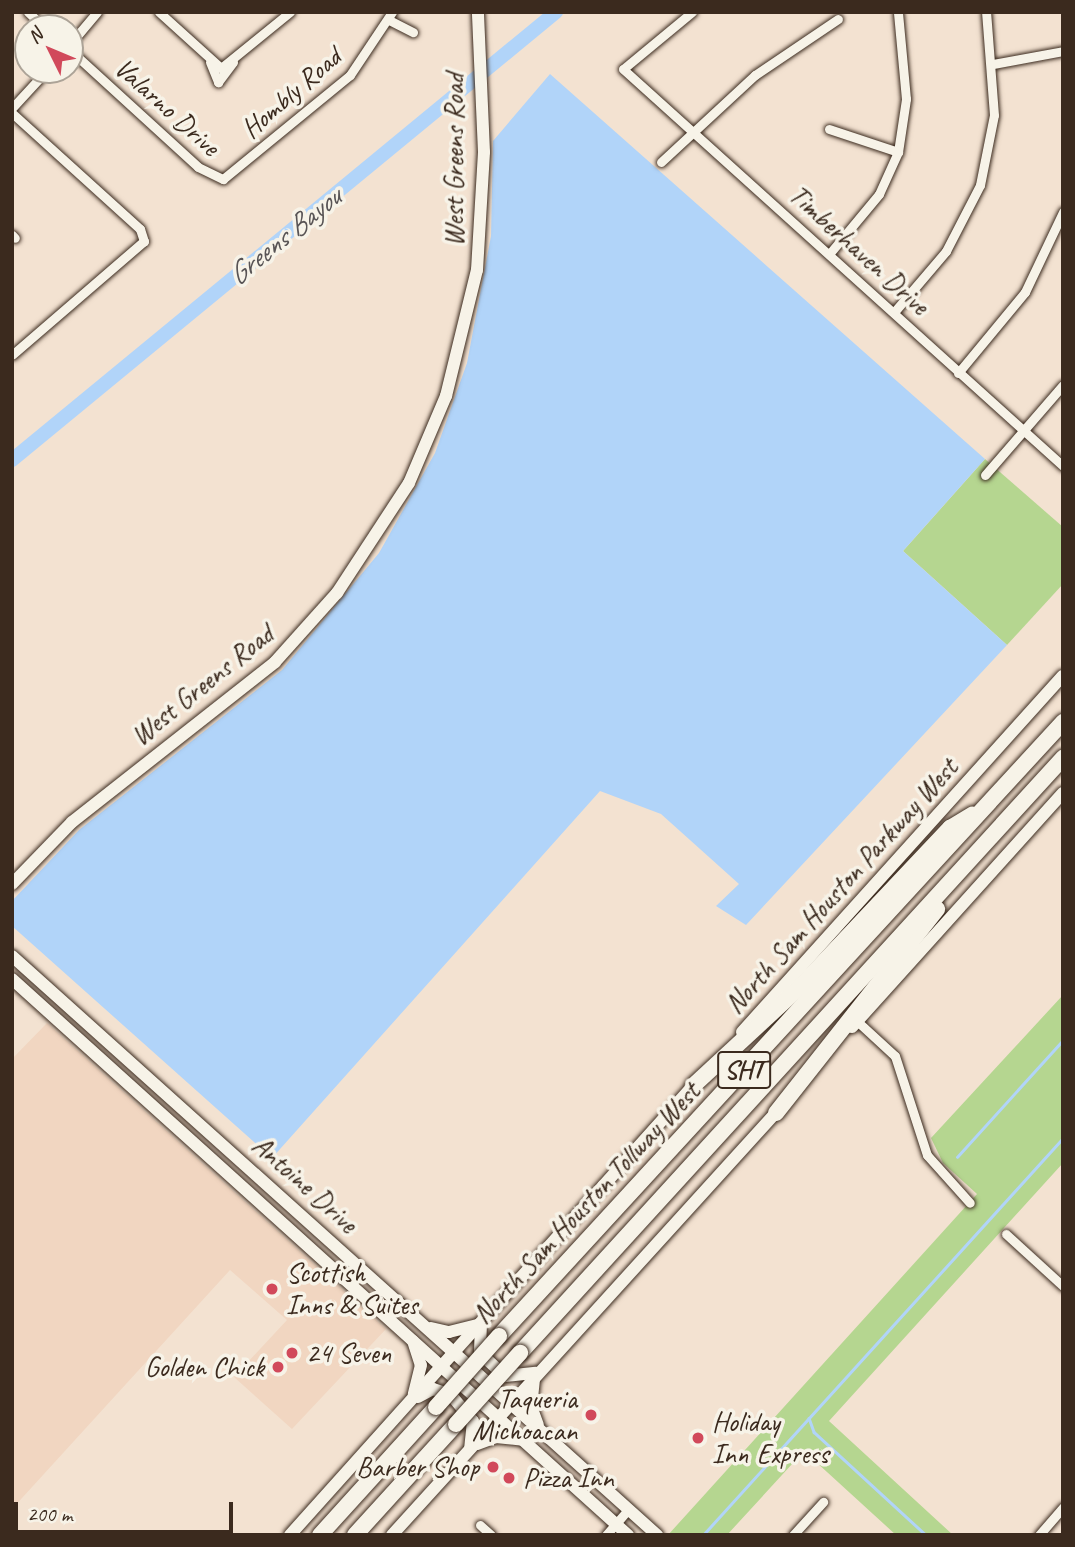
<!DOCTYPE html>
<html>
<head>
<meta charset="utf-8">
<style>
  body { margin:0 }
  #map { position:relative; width:1075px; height:1547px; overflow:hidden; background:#f3e2d1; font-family:Caveat,sans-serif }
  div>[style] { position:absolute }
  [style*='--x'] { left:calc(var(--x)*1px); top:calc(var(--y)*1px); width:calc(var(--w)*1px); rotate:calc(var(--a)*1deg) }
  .built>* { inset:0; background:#f1d6c1 }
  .green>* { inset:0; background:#b5d690 }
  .water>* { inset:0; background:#b1d4f9 }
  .stream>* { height:2.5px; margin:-1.25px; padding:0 1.25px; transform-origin:1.25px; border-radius:1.25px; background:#b1d4f9 }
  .river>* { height:14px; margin:-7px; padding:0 7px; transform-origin:7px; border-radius:7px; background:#b1d4f9 }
  .roads { filter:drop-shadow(0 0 2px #3b2a1e) drop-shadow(0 0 2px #3b2a1e) }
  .street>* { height:9px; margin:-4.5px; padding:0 4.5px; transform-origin:4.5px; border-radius:4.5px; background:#f7f3e8 }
  .secondary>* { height:12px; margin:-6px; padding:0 6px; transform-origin:6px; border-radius:6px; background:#f7f3e8 }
  .highway>* { height:16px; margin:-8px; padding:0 8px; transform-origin:8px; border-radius:8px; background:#f7f3e8 }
  .bridges { filter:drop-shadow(0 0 2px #3b2a1e) drop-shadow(0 0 2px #3b2a1e) }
  .highway-bridge>* { height:16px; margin:-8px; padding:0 8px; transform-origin:8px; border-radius:8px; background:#f7f3e8 }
  .dots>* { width:19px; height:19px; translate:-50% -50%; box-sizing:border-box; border:4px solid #f7f3e8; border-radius:50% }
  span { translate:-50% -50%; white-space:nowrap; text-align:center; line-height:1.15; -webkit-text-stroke:7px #f7f3e8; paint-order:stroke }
  .shield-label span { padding:2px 5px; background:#f7f3e8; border:2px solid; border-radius:5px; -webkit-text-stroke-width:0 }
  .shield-label { font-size:26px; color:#3b2a1e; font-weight:700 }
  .street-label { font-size:28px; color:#3b2a1e }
  .poi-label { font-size:28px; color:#3b2a1e }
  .left { translate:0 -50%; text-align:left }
  .right { translate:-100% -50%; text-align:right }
  .water-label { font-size:30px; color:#585455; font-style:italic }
  .frame { position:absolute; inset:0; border:14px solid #3b2a1e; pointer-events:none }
  .north { position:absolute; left:14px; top:14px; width:70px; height:70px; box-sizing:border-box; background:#f7f3e8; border:2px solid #aca397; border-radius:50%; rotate:313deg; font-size:19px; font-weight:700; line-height:28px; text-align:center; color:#3b2a1e }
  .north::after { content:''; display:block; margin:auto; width:24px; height:32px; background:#d1495b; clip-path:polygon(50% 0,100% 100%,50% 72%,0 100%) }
  .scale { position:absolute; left:14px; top:1502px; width:219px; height:32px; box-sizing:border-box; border:4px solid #3b2a1e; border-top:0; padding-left:9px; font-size:21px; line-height:24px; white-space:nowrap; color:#3b2a1e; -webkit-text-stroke:5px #f7f3e8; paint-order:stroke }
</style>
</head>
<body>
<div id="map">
  <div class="built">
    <div style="clip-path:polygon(47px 1023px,386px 1329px,292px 1429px,234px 1377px,287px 1320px,230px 1270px,12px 1509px,12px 1059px)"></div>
  </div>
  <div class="green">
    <div style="clip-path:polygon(985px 459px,1063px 527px,1063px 584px,1007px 645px,903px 551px)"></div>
    <div style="clip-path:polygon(1063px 995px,1063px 1163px,829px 1421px,953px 1535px,896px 1535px,804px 1451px,727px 1535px,668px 1535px,977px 1194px,943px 1163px,931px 1138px)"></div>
  </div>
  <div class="water">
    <div style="clip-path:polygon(550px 74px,985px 459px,903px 551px,1007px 645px,746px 925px,716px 906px,739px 884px,661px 814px,600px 791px,272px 1158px,12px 926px,12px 901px,79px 830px,282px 670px,379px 553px,435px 453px,467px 363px,491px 236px,493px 141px)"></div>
  </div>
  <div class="stream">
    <div style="--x:957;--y:1157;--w:158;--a:-47.8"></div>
    <div style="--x:809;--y:1418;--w:15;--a:70"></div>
    <div style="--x:814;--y:1432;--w:152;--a:42.6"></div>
    <div style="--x:703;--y:1535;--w:536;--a:-47.8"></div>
  </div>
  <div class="river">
    <div style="--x:12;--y:460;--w:705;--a:-39.47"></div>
  </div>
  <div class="roads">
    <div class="street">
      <div style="--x:28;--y:12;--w:23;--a:43"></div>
      <div style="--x:159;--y:12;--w:84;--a:42.1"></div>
      <div style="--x:221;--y:68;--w:89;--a:-39.1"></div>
      <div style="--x:692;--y:12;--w:89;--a:140.4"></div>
      <div style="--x:623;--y:69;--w:593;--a:42.06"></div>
      <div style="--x:389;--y:20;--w:27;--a:27"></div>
      <div style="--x:70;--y:44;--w:42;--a:-49.8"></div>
      <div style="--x:70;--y:50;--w:173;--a:42.4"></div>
      <div style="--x:198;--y:167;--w:28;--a:26"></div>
      <div style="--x:223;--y:179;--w:164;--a:-39.3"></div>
      <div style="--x:350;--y:75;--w:76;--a:-56.3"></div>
      <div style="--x:210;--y:62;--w:22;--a:68"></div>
      <div style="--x:218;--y:82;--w:25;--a:-53"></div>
      <div style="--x:993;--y:64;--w:71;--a:-10.5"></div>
      <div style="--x:12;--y:108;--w:52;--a:-47.4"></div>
      <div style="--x:12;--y:113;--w:173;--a:42.2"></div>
      <div style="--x:140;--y:229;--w:13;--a:72"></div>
      <div style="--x:144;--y:241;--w:174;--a:139.2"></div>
      <div style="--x:829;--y:129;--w:73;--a:18.4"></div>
      <div style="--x:661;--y:162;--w:128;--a:-42.8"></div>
      <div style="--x:755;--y:75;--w:100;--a:-34"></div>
      <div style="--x:12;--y:235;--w:4;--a:45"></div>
      <div style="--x:830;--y:253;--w:77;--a:-50.3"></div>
      <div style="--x:879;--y:194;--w:46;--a:-65.7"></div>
      <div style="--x:898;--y:152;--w:54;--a:-81.4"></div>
      <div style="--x:906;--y:99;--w:87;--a:-95.3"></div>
      <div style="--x:895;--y:311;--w:79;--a:-49.6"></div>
      <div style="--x:946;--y:251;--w:74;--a:-62.7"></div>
      <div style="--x:980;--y:185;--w:71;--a:-78.7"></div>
      <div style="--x:994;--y:115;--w:103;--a:-94.4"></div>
      <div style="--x:958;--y:373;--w:105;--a:-50.4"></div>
      <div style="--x:1025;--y:292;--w:89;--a:-64.6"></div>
      <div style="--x:985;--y:475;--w:119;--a:-49.1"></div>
      <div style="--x:858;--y:1022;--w:50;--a:42.6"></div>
      <div style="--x:895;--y:1056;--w:104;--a:72.1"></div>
      <div style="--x:927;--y:1155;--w:64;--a:48.1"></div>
      <div style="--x:1006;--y:1234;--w:77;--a:42.4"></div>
      <div style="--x:480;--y:1525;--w:15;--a:42"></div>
      <div style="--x:606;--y:1535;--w:35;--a:-49"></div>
      <div style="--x:793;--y:1535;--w:45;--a:-47.7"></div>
      <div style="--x:1039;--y:1535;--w:37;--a:-49"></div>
    </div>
    <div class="secondary">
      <div style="--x:12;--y:884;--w:86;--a:-45.9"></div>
      <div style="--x:72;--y:822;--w:258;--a:-38.2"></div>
      <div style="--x:275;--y:662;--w:93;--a:-48.1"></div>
      <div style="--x:337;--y:593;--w:131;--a:-56.8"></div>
      <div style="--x:409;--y:483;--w:95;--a:-67"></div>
      <div style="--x:446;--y:396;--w:130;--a:-76.2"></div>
      <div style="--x:477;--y:270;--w:118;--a:-86.6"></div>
      <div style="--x:484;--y:152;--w:140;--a:-92.5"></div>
      <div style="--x:12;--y:956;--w:867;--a:41.91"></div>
      <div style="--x:12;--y:979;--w:830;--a:42.07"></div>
      <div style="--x:852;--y:1027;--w:315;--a:-48"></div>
      <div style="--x:742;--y:1032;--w:479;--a:-48"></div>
      <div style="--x:481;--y:1323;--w:30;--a:92"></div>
      <div style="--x:480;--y:1353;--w:34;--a:43"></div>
      <div style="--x:505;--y:1376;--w:31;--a:-6"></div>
      <div style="--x:431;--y:1328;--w:18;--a:13"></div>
      <div style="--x:449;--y:1332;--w:29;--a:-14"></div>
      <div style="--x:413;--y:1341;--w:25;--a:72"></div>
      <div style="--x:421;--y:1365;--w:30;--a:104"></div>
      <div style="--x:534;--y:1379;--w:27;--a:96"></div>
      <div style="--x:531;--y:1406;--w:20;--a:70"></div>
      <div style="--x:418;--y:1397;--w:17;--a:-28"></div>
      <div style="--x:433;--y:1389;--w:19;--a:18"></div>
      <div style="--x:451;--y:1395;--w:34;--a:50"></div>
      <div style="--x:473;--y:1421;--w:27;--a:96"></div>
      <div style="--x:477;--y:1444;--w:20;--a:-20"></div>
      <div style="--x:496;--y:1437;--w:27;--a:6"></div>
      <div style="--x:290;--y:1535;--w:613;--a:-48.11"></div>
      <div style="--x:392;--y:1535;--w:580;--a:-47.73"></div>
    </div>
    <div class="highway">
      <div style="--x:693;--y:1086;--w:146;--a:-42.8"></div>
      <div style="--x:800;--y:987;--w:219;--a:-46.7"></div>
      <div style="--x:950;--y:828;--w:26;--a:-31"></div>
      <div style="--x:776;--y:1113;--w:260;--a:-51.7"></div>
      <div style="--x:499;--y:1336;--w:834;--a:-47.43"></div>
      <div style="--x:520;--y:1353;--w:806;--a:-47.62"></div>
      <div style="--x:320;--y:1535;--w:173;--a:-47.8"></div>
      <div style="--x:355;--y:1535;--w:150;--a:-47.7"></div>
    </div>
  </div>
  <div class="bridges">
    <div class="highway-bridge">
      <div style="--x:436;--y:1407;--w:95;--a:-48.4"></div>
      <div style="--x:456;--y:1424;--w:96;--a:-48"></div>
    </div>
  </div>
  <div class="dots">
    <div style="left:272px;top:1289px;background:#d1495b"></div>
    <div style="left:292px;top:1353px;background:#d1495b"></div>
    <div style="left:278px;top:1367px;background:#d1495b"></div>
    <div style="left:591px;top:1415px;background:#d1495b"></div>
    <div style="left:698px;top:1438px;background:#d1495b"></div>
    <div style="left:493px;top:1467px;background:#d1495b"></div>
    <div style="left:509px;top:1478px;background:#d1495b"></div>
  </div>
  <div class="shield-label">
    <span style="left:744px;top:1070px">SHT</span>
  </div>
  <div class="street-label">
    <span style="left:291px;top:93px;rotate:-41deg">Hombly Road</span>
    <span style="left:167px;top:107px;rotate:42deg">Valarno Drive</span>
    <span style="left:454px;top:160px;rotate:-90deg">West Greens Road</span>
    <span style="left:859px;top:250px;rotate:42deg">Timberhaven Drive</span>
    <span style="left:202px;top:685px;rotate:-39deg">West Greens Road</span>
    <span style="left:841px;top:886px;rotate:-48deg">North Sam Houston Parkway West</span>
    <span style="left:305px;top:1184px;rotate:42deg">Antoine Drive</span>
    <span style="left:586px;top:1203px;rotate:-47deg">North Sam Houston Tollway West</span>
  </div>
  <div class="poi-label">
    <span class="left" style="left:286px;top:1289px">Scottish<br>Inns &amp; Suites</span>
    <span class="left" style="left:306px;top:1353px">24 Seven</span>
    <span class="right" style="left:264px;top:1367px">Golden Chick</span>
    <span class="right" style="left:577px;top:1415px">Taqueria<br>Michoacan</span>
    <span class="left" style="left:712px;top:1438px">Holiday<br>Inn Express</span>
    <span class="right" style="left:479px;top:1467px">Barber Shop</span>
    <span class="left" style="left:523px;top:1478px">Pizza Inn</span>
  </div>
  <div class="water-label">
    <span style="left:284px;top:236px;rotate:-39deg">Greens Bayou</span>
  </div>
  <div class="frame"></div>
  <div class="north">N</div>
  <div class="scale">200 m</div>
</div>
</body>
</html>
